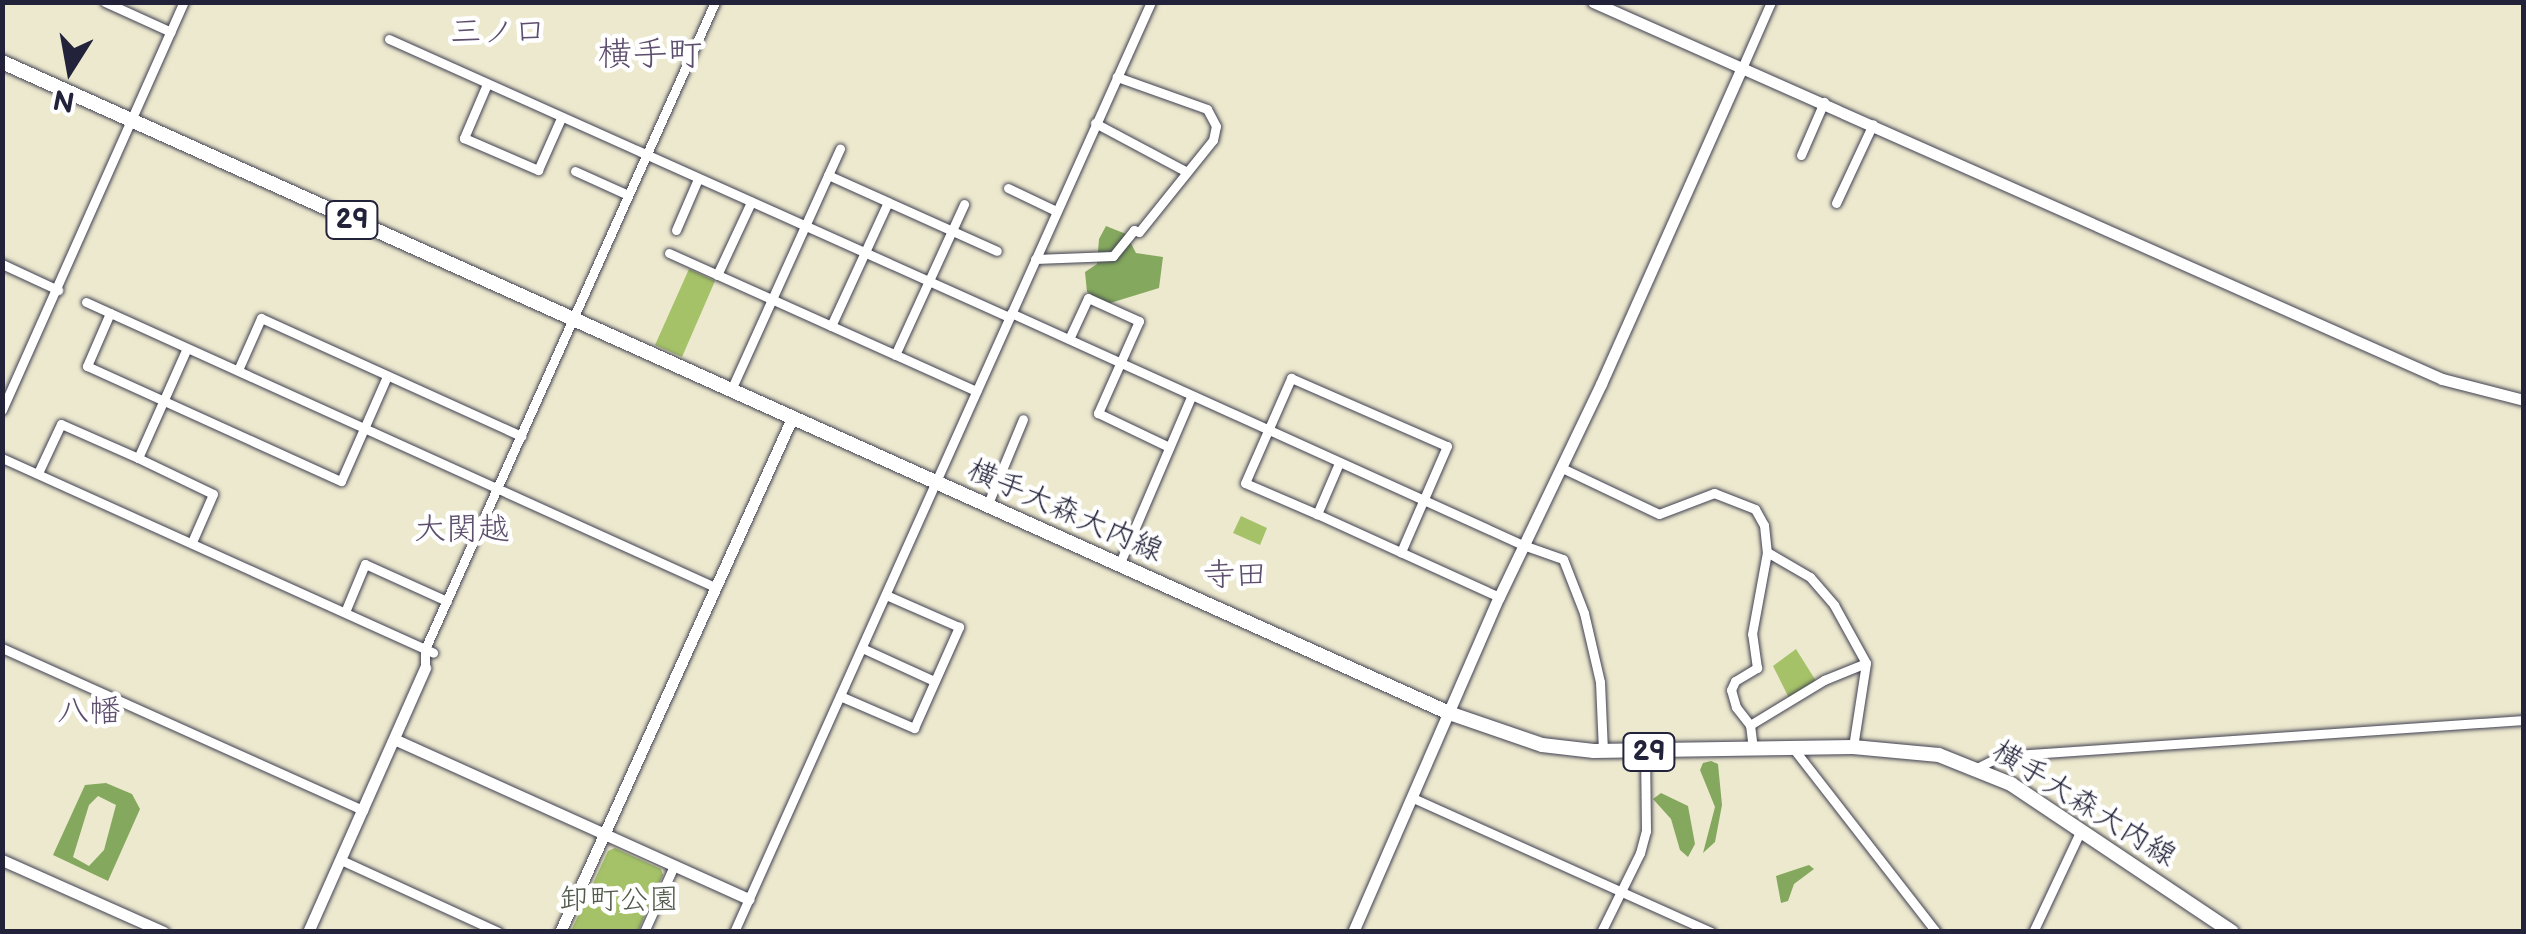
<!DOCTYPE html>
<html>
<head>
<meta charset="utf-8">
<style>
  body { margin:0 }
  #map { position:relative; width:2526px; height:934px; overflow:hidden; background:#ede9cf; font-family:"Balsamiq Sans","Klee One",sans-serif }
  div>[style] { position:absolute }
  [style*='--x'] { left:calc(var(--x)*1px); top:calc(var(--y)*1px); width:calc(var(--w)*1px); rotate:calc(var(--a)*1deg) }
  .green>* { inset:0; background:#a5c269 }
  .forest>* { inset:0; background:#84a85d }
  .roads { filter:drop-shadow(0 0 2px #404051) drop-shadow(0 0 2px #404051) }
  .minor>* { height:9px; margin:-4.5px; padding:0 4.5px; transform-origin:4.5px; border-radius:4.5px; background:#fff }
  .tertiary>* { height:11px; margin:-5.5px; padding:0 5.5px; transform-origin:5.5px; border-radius:5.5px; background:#fff }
  .primary>* { height:14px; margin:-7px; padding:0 7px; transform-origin:7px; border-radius:7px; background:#fff }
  span { translate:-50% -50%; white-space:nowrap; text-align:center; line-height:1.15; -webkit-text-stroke:9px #fff; paint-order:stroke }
  .shield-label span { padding:2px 8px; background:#fff; border:2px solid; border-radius:8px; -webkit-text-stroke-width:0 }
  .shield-label { font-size:28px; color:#22223b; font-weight:700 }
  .street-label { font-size:30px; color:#22223b }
  .park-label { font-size:30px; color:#505a4b }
  .neighbourhood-label { font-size:32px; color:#5d4e6d }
  .quarter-label { font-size:35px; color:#5d4e6d }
  .frame { position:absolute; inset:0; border:5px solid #22223b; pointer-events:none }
  .north { position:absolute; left:20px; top:20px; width:100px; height:100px; -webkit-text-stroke:8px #fff; paint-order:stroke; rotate:191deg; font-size:28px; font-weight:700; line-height:40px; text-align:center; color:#22223b }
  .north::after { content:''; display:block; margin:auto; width:35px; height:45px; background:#22223b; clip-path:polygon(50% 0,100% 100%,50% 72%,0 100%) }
</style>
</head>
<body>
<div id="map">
  <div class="green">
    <div style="clip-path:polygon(689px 269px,715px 281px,682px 357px,655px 345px)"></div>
    <div style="clip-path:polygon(1241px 516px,1267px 528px,1260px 545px,1233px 533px)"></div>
    <div style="clip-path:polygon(1796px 649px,1816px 681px,1790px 700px,1773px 666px)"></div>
    <div style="clip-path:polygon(615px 848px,661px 869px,663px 875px,638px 931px,571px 931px,608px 851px)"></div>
  </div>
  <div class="forest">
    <div style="clip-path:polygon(1106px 226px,1126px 234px,1136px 253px,1163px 257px,1159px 288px,1107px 304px,1087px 292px,1085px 272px,1097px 264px,1099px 239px)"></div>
    <div style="clip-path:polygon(1711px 761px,1718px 764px,1722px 805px,1715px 842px,1703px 853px,1715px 807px,1700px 770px,1703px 763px)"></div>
    <div style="clip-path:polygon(evenodd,106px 783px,132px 794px,140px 809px,108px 881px,53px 855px,85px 785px,106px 783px,98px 796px,116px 805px,104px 850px,89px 866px,73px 857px,89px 805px,98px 796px)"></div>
    <div style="clip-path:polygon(1661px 793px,1688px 806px,1695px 844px,1688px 857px,1680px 850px,1671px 819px,1653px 799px)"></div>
    <div style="clip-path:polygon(1809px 865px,1814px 869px,1794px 884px,1788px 901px,1781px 903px,1776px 876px)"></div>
  </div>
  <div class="roads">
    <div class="minor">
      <div style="--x:105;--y:2;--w:72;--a:24.4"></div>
      <div style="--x:389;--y:39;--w:679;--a:24.15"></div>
      <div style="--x:1742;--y:68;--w:72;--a:-66.3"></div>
      <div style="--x:487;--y:84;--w:59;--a:113.1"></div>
      <div style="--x:464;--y:138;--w:81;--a:23.4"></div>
      <div style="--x:538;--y:170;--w:57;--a:-66.1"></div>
      <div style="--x:1095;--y:123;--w:104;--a:28"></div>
      <div style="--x:1801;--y:155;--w:58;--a:-66.5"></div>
      <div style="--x:575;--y:171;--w:58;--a:24.4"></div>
      <div style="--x:828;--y:175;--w:185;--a:24.2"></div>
      <div style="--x:1008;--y:188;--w:53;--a:25.6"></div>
      <div style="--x:1836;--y:203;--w:87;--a:-64.9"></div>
      <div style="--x:676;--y:230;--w:56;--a:-66.7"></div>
      <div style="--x:669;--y:253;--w:337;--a:24.2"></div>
      <div style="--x:1035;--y:259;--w:78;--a:-2.2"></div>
      <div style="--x:1113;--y:256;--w:33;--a:-51"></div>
      <div style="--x:1134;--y:230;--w:5;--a:22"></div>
      <div style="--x:1139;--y:232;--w:118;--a:-51.2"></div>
      <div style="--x:1213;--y:140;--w:14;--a:-78"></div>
      <div style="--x:1216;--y:126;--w:19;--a:-118"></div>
      <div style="--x:1207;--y:109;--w:96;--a:-160.4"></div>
      <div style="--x:2;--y:264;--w:62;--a:24.9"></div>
      <div style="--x:717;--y:275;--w:81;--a:-65"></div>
      <div style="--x:86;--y:302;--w:691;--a:24.38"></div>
      <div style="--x:110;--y:313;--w:58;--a:113.5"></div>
      <div style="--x:87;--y:366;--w:279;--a:24.4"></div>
      <div style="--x:341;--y:481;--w:115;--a:-66.3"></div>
      <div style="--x:1011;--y:313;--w:562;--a:24.38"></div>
      <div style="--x:1523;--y:545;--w:42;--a:19.3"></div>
      <div style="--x:1563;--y:559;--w:58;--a:68.7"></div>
      <div style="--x:1584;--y:613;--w:71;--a:76.9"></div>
      <div style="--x:1600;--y:682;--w:70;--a:87.5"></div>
      <div style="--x:831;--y:326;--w:136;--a:-65.3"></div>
      <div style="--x:1069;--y:339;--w:45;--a:-65.1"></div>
      <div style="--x:1088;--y:298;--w:56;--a:24.3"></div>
      <div style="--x:1139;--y:321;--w:101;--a:114"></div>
      <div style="--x:1098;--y:413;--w:79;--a:25.6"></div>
      <div style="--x:895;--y:355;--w:166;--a:-65.4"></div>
      <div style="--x:238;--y:370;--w:57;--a:-66.1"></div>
      <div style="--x:261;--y:318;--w:286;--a:24.4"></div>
      <div style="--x:731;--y:390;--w:265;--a:-65.7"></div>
      <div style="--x:2;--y:410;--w:447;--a:-66"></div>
      <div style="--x:2;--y:458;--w:473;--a:24.3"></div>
      <div style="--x:138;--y:458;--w:120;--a:-66"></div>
      <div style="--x:1339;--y:463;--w:56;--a:113.3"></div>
      <div style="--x:1317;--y:514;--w:78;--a:-156.7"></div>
      <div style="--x:1245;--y:483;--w:115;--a:-66.3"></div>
      <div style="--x:1291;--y:378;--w:170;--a:23.6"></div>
      <div style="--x:1447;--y:446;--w:116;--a:113.5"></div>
      <div style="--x:1562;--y:468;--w:107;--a:25.4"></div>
      <div style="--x:1659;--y:514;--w:59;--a:-20.9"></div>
      <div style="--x:1714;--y:493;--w:44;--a:21.3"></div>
      <div style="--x:1755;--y:509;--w:18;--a:61"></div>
      <div style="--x:1764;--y:525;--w:27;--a:84"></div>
      <div style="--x:1767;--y:552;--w:50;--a:30.2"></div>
      <div style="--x:1810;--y:577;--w:37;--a:49"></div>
      <div style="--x:1834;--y:605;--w:66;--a:61.1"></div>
      <div style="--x:1866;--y:663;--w:85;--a:98.8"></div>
      <div style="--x:38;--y:473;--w:54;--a:-64.9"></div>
      <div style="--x:61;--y:424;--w:84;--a:23.8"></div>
      <div style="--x:138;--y:458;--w:83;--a:25.6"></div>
      <div style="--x:213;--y:494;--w:52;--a:113.6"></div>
      <div style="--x:987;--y:506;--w:94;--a:-67.5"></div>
      <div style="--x:1317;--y:514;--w:200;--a:24.5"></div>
      <div style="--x:1119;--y:565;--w:183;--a:-66.8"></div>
      <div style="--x:345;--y:612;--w:52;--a:-67.4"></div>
      <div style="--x:365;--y:564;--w:90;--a:24.3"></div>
      <div style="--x:2;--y:648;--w:396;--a:24.2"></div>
      <div style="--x:862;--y:648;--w:79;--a:24.6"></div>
      <div style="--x:425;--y:668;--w:19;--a:-90"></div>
      <div style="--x:425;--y:649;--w:709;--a:-65.86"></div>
      <div style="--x:840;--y:696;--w:81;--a:23.4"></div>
      <div style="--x:914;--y:728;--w:111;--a:-66"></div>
      <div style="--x:959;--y:627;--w:80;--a:-156.3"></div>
      <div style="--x:1750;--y:725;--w:87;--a:-31.3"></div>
      <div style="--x:1824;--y:680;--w:45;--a:-22"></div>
      <div style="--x:1793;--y:748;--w:233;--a:52.1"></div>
      <div style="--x:1753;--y:749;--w:24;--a:-97"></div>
      <div style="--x:1750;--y:725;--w:23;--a:-128"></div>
      <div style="--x:1736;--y:707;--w:18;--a:-106"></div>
      <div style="--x:1731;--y:690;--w:10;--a:-66"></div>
      <div style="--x:1735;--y:681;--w:26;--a:-31"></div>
      <div style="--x:1757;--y:668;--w:34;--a:-98"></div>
      <div style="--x:1752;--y:634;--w:83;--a:-79.6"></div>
      <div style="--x:1977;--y:768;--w:27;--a:-27"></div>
      <div style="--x:2001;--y:756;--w:524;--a:-3.94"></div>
      <div style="--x:1413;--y:798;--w:327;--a:24.2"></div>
      <div style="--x:341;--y:860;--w:173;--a:24.6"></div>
      <div style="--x:644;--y:932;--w:72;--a:-65.6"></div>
      <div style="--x:734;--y:932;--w:1019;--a:-65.85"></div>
      <div style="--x:1601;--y:932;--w:88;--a:-63.7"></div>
      <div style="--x:1640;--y:853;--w:23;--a:-75"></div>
      <div style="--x:1646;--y:831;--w:79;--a:-90.7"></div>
      <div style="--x:2033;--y:932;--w:113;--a:-64.8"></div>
    </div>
    <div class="tertiary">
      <div style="--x:1593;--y:2;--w:929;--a:23.94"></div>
      <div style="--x:2442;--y:379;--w:85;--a:14.4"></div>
      <div style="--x:394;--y:739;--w:389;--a:24.3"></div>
      <div style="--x:2;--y:860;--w:177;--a:24"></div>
      <div style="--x:308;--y:932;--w:289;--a:-66.1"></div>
      <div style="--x:560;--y:932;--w:566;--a:-65.7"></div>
      <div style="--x:1353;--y:932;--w:365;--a:-66.5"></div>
      <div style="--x:1499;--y:597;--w:236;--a:-64.4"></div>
      <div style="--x:1601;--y:384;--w:346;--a:-66"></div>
    </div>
    <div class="primary">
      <div style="--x:2;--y:62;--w:1587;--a:24.22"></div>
      <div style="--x:1449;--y:713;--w:98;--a:19"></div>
      <div style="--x:1542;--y:745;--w:52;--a:6.6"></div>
      <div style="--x:1594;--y:751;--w:259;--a:-0.9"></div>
      <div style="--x:1853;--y:747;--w:86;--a:5.3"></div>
      <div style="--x:1939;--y:755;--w:78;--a:21.9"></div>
      <div style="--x:2011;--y:784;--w:266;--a:33.8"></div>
    </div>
  </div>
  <div class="shield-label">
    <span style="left:352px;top:220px">29</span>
    <span style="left:1649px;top:752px">29</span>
  </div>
  <div class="street-label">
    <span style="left:1065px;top:511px;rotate:24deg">横手大森大内線</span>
    <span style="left:2084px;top:804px;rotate:32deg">横手大森大内線</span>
  </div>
  <div class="park-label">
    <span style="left:619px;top:900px">卸町公園</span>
  </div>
  <div class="neighbourhood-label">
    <span style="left:498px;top:33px">三ノ口</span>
    <span style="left:462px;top:530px">大関越</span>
    <span style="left:1235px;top:576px">寺田</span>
    <span style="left:89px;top:712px">八幡</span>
  </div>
  <div class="quarter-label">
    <span style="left:650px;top:55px">横手町</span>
  </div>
  <div class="frame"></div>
  <div class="north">N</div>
</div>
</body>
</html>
